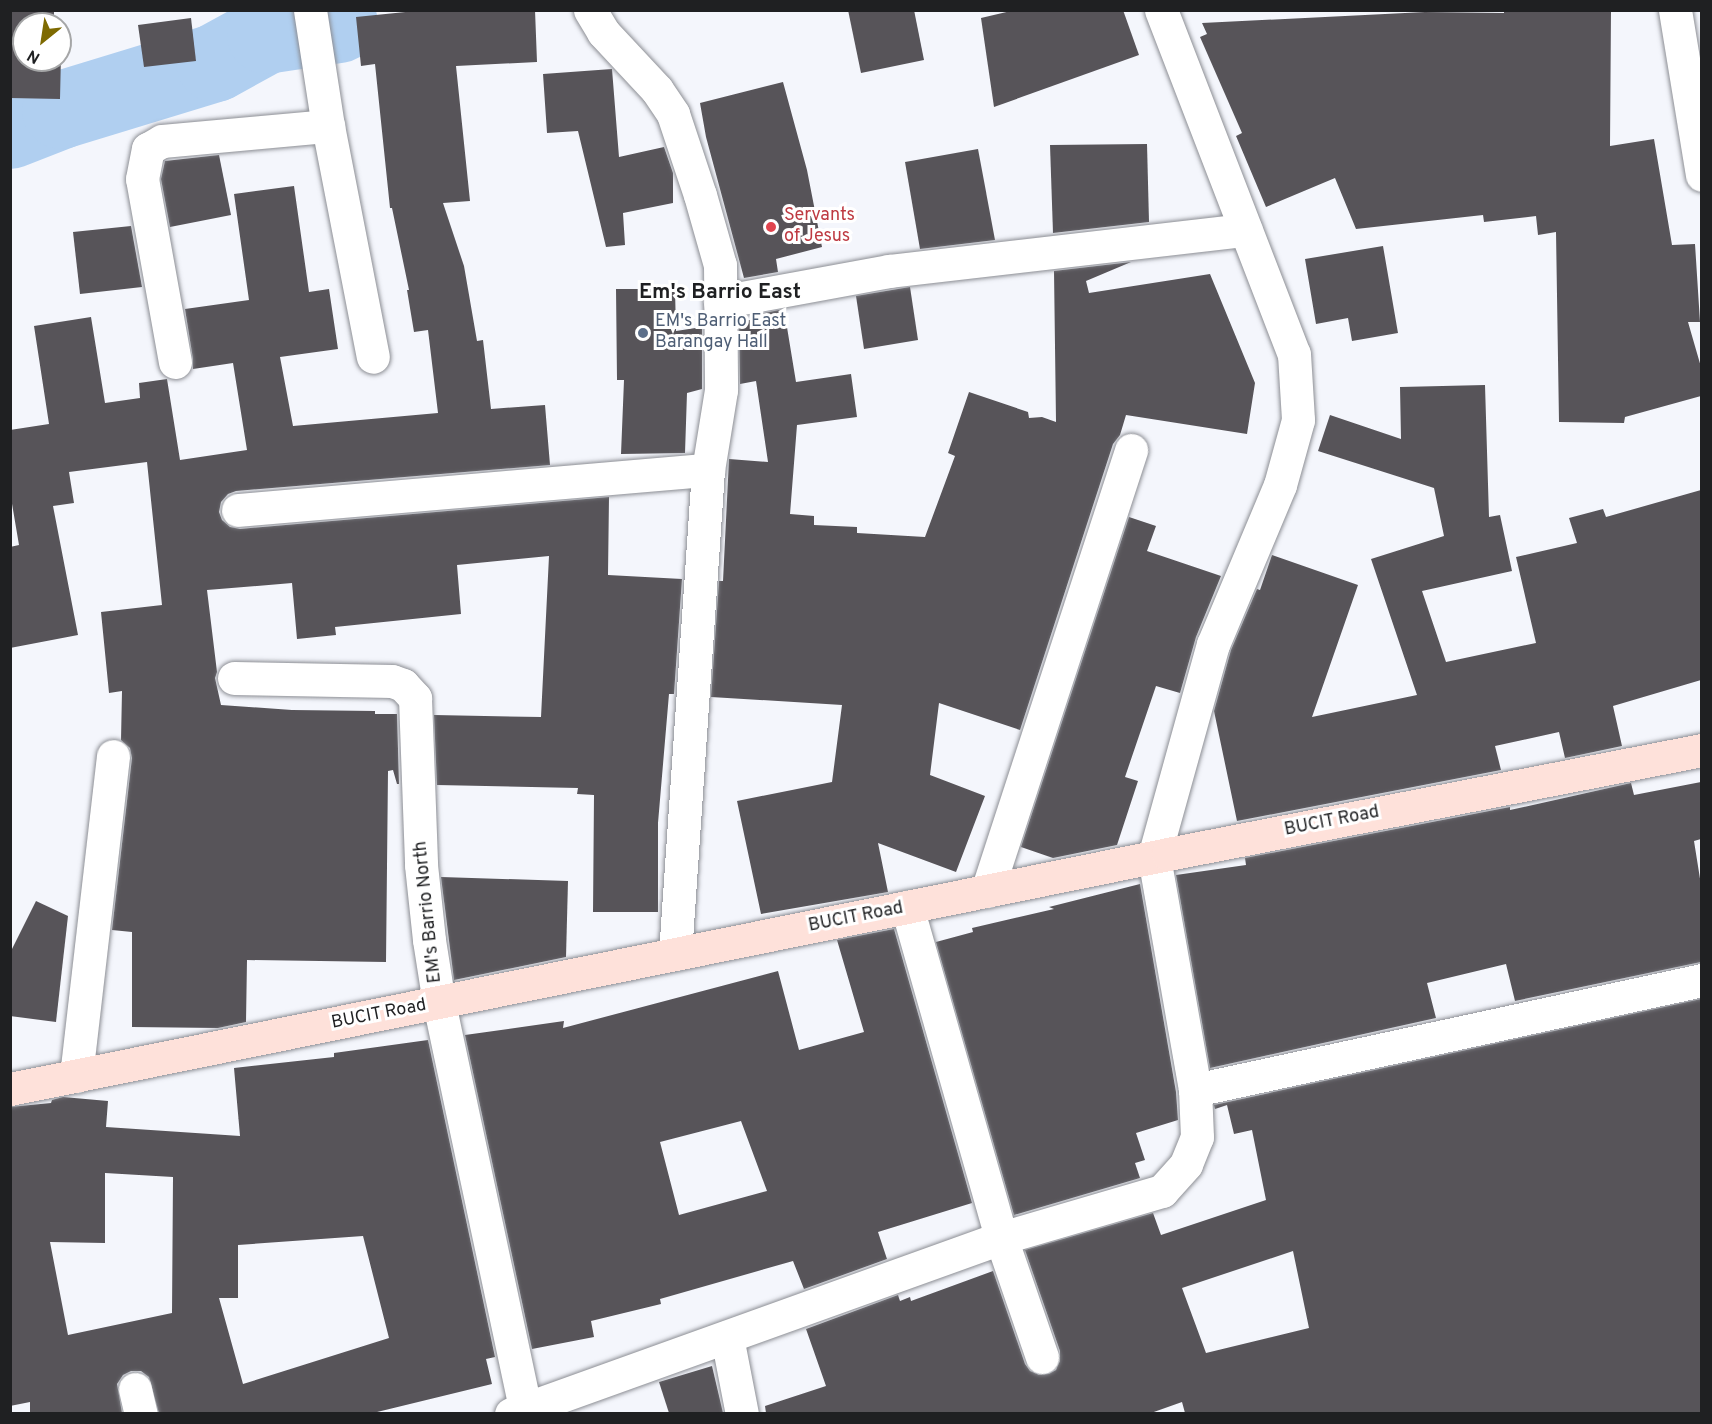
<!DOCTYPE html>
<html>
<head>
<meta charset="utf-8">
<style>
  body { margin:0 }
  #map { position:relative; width:1712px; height:1424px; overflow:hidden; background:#f4f6fc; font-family:Overpass,sans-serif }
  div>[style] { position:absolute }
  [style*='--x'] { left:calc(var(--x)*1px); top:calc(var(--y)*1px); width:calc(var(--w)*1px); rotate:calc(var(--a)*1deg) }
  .river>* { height:78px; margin:-39px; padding:0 39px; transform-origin:39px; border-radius:39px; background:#b0cff0 }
  .building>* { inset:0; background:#575459 }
  .roads { filter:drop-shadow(0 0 2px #8c8e94) drop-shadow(0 0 2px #8c8e94) }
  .street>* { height:33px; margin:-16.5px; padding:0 16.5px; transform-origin:16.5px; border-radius:16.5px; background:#fff }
  .secondary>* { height:33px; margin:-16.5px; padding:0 16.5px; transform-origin:16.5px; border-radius:16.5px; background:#fee1da }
  .dots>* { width:16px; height:16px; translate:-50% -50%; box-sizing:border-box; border:3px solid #fff; border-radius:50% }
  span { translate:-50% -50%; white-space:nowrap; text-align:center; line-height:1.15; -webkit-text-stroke:6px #fff; paint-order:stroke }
  .health-label { font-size:18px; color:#be3a42 }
  .left { translate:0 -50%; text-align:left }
  .service-label { font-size:18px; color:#4e5e75 }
  .street-label { font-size:18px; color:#1f2022 }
  .quarter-label { font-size:21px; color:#1f2022; font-weight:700 }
  .frame { position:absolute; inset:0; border:12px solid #1f2022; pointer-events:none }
  .north { position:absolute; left:12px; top:12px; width:60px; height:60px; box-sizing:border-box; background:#fff; border:2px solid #a5a6a7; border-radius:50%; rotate:210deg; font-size:16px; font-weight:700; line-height:24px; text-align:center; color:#1f2022 }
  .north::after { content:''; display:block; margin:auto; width:21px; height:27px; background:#7e6a01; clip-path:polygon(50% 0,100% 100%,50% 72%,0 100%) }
</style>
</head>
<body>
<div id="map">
  <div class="river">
    <div style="--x:10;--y:130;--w:55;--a:-21.4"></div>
    <div style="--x:61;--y:110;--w:161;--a:-17"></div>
    <div style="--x:215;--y:63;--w:58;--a:-28.8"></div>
    <div style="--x:266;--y:35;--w:74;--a:-8.6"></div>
  </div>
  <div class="building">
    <div style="clip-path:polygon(12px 10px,54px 10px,54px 24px,24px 24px,24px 60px,60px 60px,61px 56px,60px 99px,10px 98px)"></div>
    <div style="clip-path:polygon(425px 10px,535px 10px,537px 62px,456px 66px,470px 201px,443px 203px,464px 266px,477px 341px,483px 340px,491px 409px,545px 405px,550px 465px,236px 491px,228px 494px,221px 502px,219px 512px,222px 520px,230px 527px,240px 529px,609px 497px,608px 575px,682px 579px,674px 694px,669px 694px,658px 823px,658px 912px,593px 912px,594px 795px,577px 794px,578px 788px,437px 785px,434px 715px,541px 717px,549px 556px,457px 565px,461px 614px,335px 627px,336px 635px,297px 639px,292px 583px,207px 590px,217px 672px,215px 678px,221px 705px,292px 710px,375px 711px,375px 714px,397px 714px,399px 784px,397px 784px,393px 770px,388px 771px,386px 962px,247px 960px,246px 1022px,218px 1028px,132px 1027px,132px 932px,112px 930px,132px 758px,130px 748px,121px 740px,122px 691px,109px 693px,101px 612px,162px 605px,147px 462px,69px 472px,74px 503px,53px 506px,78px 635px,10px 648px,10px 547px,19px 545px,10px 492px,10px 430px,49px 424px,34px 326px,91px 317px,105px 403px,140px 398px,139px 383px,167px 379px,180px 460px,247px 450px,233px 363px,193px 369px,193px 359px,185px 309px,249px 300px,234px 194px,294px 186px,309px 292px,329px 289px,338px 349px,280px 357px,293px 426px,438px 413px,428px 330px,414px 332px,407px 290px,409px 290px,392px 208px,390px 208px,375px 64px,361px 66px,356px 17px)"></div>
    <div style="clip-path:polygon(848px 10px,914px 10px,924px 60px,861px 73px)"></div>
    <div style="clip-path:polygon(1015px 10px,1123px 10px,1139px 55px,994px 107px,981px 18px)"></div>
    <div style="clip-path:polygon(1504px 10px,1611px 10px,1610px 146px,1654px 139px,1672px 245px,1695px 244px,1700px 322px,1688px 322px,1701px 367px,1701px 396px,1625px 417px,1624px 423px,1559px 422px,1556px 232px,1538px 235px,1536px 216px,1484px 222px,1483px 215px,1356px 229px,1335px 178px,1266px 207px,1236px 136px,1242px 133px,1200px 37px,1207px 34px,1202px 23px,1425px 12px,1504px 13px)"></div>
    <div style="clip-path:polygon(191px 18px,196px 61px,144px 67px,138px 25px)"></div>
    <div style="clip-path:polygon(612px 69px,619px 157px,664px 147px,673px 173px,673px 203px,623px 213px,625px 245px,606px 247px,578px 131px,547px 133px,543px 74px)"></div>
    <div style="clip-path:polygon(783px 82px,807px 170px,822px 247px,776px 259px,778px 272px,744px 278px,706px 137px,700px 103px)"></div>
    <div style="clip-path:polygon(1147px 144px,1149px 222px,1053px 233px,1050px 145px)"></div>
    <div style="clip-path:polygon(978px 149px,995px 240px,920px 249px,905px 162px)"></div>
    <div style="clip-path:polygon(219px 155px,231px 215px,170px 227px,161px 179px,165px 161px)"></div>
    <div style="clip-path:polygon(131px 226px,142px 287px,80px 294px,73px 232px)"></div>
    <div style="clip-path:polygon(1383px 246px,1398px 333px,1352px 341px,1348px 318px,1316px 324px,1305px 259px)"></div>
    <div style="clip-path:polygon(1131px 262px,1086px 281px,1089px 293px,1210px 274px,1255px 383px,1247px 434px,1126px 415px,1120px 435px,1113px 444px,1020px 730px,939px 703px,930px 775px,985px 796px,956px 872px,878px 843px,888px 892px,761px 914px,737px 801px,832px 782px,842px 705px,711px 697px,719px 581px,723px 581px,729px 459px,768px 462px,756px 381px,740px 384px,739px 322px,755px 319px,754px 315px,784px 309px,796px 382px,851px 374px,857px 417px,797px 425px,790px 514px,814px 516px,814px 525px,857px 527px,857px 533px,925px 537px,955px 456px,948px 453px,969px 392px,1028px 412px,1029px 418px,1042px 417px,1056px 422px,1054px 271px)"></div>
    <div style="clip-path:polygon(910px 287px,918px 340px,864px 349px,856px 296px)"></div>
    <div style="clip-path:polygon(616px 289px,675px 289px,676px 331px,702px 327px,702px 389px,687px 393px,685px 453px,621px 454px,624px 380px,617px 380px)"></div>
    <div style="clip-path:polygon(1485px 385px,1489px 517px,1500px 515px,1512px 571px,1422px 591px,1446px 662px,1536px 643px,1516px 557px,1577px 543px,1569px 518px,1603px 509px,1606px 517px,1701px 490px,1701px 680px,1613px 706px,1622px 746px,1565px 758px,1559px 732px,1495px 746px,1501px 770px,1237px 821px,1214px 711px,1231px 650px,1257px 589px,1260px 590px,1272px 555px,1358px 585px,1312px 717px,1417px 695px,1371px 559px,1444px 536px,1434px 488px,1318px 451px,1330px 415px,1401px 439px,1400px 387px)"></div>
    <div style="clip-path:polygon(1129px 517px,1156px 526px,1147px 551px,1221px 576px,1196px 637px,1180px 693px,1156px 686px,1125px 777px,1138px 781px,1117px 845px,1053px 858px,1021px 847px)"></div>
    <div style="clip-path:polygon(1701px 782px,1701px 839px,1694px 841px,1701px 885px,1701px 962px,1515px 1001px,1506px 964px,1427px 983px,1436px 1018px,1210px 1068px,1176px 875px,1246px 865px,1245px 858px,1510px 807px,1510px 810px,1631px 783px,1634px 795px)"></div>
    <div style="clip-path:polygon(441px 877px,568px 881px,566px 957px,454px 980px)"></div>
    <div style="clip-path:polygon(1140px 884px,1176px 1092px,1178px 1120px,1136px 1133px,1145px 1160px,1135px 1163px,1140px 1178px,1014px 1215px,936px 942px,973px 932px,972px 928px,1054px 909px,1049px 907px)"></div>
    <div style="clip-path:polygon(36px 901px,68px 916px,56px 1022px,10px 1016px,10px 953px)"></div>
    <div style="clip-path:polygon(evenodd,894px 929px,972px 1203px,878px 1232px,887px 1259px,804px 1289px,793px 1261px,660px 1299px,661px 1304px,591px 1321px,594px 1337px,532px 1349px,465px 1035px,564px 1021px,563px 1028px,778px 971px,799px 1050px,864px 1032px,837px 940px,894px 929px,741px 1121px,767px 1191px,679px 1215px,660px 1142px,741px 1121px)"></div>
    <div style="clip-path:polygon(evenodd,1701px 999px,1701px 1413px,1185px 1413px,1182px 1402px,1151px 1413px,766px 1413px,765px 1406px,826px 1386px,806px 1329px,898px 1295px,900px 1301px,910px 1297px,911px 1301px,993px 1271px,1025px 1364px,1030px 1371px,1039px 1375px,1049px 1374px,1056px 1370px,1060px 1361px,1060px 1351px,1025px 1250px,1153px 1213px,1161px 1235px,1266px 1200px,1252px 1130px,1234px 1134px,1227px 1105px,1215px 1109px,1214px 1105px,1701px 999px,1293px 1251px,1309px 1328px,1206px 1353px,1182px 1288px,1293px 1251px)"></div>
    <div style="clip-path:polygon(evenodd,428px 1040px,495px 1357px,486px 1359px,492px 1384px,373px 1413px,159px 1413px,149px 1377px,141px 1371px,131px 1371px,123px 1375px,117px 1384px,122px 1413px,30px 1413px,30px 1402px,10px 1406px,10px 1107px,51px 1103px,52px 1100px,63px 1097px,108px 1101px,106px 1127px,240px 1136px,234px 1068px,334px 1057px,334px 1053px,428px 1040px,105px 1173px,173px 1177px,172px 1313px,68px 1335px,50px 1242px,105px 1243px,105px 1173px,428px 1040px,363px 1236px,389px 1338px,243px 1384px,219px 1298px,238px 1298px,238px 1245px,363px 1236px)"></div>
    <div style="clip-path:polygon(712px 1366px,723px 1413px,669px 1413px,659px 1382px)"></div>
  </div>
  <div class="roads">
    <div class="street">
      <div style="--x:310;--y:10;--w:117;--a:81.2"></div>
      <div style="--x:328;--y:126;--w:235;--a:79"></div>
      <div style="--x:590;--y:10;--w:26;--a:59"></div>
      <div style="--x:603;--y:32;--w:79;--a:47"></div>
      <div style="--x:657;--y:90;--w:29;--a:56"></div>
      <div style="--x:673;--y:114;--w:85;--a:71.6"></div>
      <div style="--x:700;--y:195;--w:73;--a:74.1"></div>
      <div style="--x:720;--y:265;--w:125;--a:89.5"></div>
      <div style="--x:721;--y:390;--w:81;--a:99.2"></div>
      <div style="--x:708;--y:470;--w:485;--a:93.9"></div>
      <div style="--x:1161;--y:10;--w:369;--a:68.9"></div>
      <div style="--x:1294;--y:354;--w:66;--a:86.5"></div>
      <div style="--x:1298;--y:420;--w:67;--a:105.5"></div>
      <div style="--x:1280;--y:485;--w:173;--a:112.8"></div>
      <div style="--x:1213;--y:644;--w:221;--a:105.5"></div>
      <div style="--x:1154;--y:857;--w:237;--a:80"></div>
      <div style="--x:1675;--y:10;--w:167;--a:80.7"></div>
      <div style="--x:720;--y:302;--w:172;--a:-10.4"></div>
      <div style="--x:889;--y:271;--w:359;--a:-6.6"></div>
      <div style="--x:175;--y:362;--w:186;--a:-100.2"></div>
      <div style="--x:142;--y:179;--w:31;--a:-79"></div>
      <div style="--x:148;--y:149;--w:16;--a:-30"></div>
      <div style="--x:162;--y:141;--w:167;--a:-5.2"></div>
      <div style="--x:238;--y:510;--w:472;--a:-4.9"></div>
      <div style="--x:234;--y:678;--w:158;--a:1.1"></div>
      <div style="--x:392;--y:681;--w:12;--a:20"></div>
      <div style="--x:403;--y:685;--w:18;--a:47"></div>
      <div style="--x:415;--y:698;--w:167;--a:87.9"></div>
      <div style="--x:421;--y:865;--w:75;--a:83.9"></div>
      <div style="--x:429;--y:940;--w:64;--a:81"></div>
      <div style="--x:439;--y:1003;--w:420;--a:78"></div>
      <div style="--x:987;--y:891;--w:464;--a:-71.9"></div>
      <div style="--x:907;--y:907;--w:344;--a:74.1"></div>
      <div style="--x:1001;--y:1238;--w:126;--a:71"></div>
      <div style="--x:76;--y:1076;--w:322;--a:-83.4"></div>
      <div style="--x:727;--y:1337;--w:78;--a:79"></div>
      <div style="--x:135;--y:1389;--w:26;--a:77"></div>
      <div style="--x:511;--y:1414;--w:521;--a:-19.76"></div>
      <div style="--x:1001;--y:1238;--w:168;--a:-16.3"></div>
      <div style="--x:1162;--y:1191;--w:36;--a:-48"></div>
      <div style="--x:1186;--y:1164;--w:29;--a:-68"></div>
      <div style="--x:1197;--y:1137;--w:47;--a:-92.4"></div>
      <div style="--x:1195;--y:1090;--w:519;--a:-12.24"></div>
    </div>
    <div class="secondary">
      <div style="--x:10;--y:1089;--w:1182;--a:-11.47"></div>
      <div style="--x:1168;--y:854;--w:544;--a:-11.02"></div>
    </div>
  </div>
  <div class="dots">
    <div style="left:771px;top:227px;background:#e0444e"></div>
    <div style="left:643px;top:333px;background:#5c6f8a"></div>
  </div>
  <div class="health-label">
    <span class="left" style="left:784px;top:227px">Servants<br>of Jesus</span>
  </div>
  <div class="service-label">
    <span class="left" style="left:655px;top:333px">EM's Barrio East<br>Barangay Hall</span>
  </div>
  <div class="street-label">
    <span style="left:1332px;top:822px;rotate:-11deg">BUCIT Road</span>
    <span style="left:429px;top:912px;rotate:-96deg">EM's Barrio North</span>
    <span style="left:856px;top:918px;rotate:-11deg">BUCIT Road</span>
    <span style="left:379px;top:1015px;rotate:-11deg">BUCIT Road</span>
  </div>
  <div class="quarter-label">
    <span style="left:720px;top:293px">Em's Barrio East</span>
  </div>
  <div class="frame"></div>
  <div class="north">N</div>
</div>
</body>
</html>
